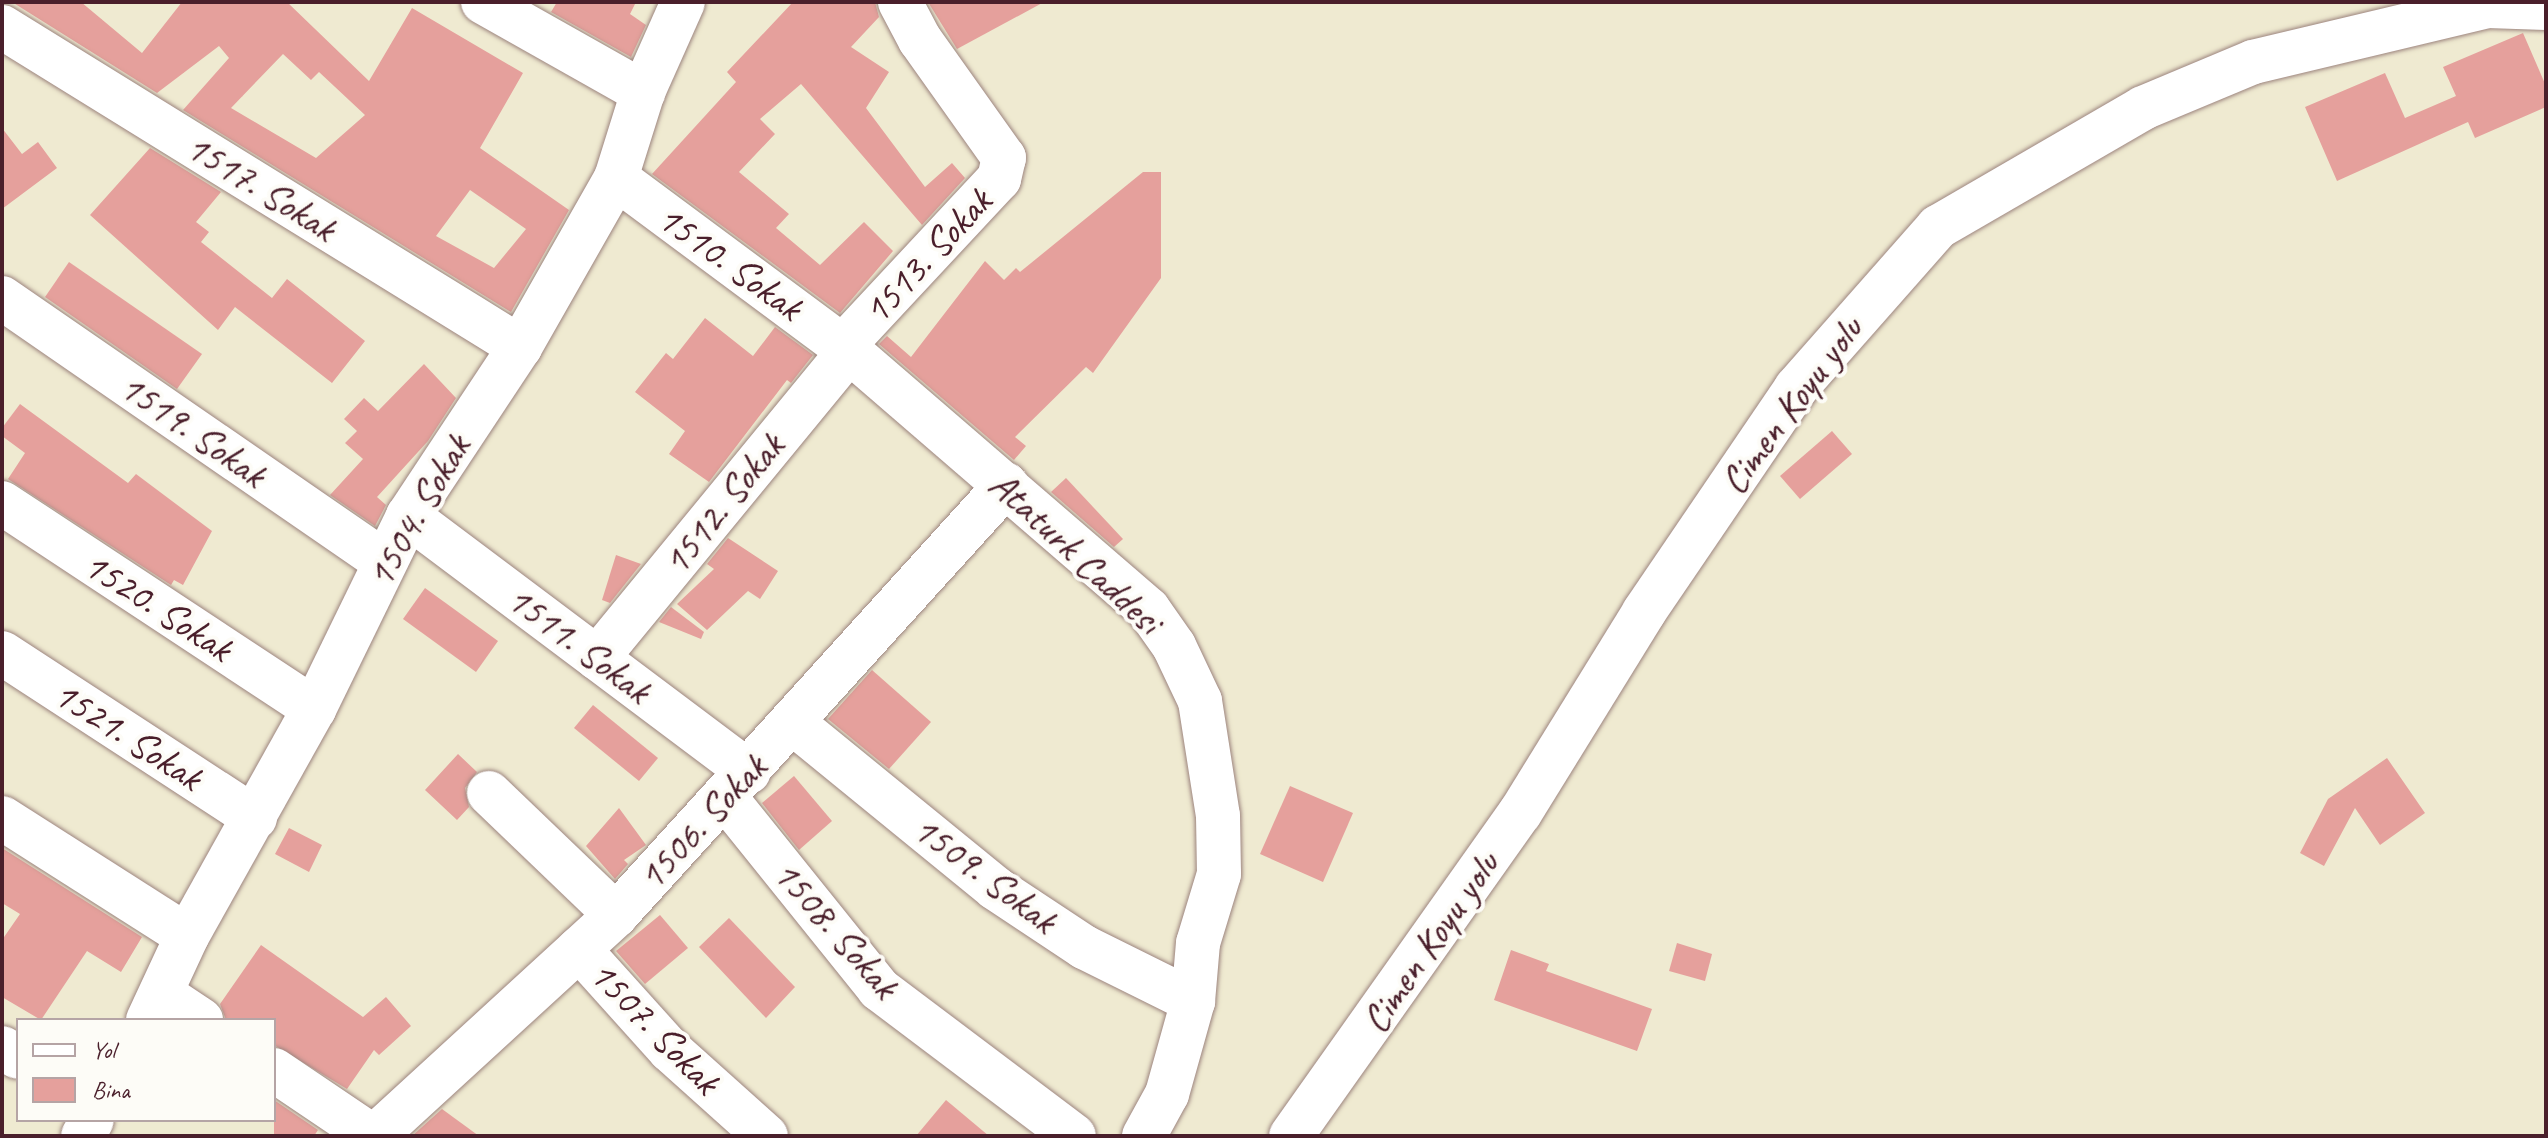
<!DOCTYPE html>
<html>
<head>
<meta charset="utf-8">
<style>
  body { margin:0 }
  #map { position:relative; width:2548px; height:1138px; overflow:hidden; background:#efead1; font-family:Caveat,sans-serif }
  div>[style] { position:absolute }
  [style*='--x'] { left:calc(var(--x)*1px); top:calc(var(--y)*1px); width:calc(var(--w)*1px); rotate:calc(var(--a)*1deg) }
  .building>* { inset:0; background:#e5a09c }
  .roads { filter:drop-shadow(0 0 2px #9c847e) drop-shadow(0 0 2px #9c847e) }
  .minor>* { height:44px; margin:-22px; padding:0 22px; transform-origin:22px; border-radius:22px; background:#fff }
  span { translate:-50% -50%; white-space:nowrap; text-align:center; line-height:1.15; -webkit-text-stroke:8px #fdfcf7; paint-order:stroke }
  .street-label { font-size:40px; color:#4a1f2b }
  .frame { position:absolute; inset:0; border:4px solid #4a1f2b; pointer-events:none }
  .legend { position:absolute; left:16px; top:1018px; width:260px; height:104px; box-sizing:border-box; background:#fdfcf7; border:2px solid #b5a4a5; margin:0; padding:10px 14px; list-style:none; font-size:24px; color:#4a1f2b }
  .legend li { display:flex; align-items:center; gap:16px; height:40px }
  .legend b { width:40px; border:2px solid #b5a4a5 }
</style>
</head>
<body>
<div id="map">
  <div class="building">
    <div style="clip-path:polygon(evenodd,12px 2px,81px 2px,142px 53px,182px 2px,287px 2px,369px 81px,412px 8px,523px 73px,480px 148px,569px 210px,511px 312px,183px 110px,229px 58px,219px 46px,157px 93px,12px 2px,283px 54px,311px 80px,319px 72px,365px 115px,316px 158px,231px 108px,283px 54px,12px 2px,470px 190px,526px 229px,494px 268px,436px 236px,470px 190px)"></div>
    <div style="clip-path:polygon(557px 2px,636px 2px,630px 14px,646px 25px,631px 57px,551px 12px)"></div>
    <div style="clip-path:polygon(793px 2px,875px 2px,879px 17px,851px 47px,889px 72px,866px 108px,925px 187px,952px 163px,965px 178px,922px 225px,801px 84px,760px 119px,775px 134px,739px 172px,789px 214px,776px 228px,820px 265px,864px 222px,893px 251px,840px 313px,652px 174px,736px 82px,727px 72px)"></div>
    <div style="clip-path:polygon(928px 2px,1044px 2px,957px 49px)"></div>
    <div style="clip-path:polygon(2523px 33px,2546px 86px,2546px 107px,2475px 138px,2468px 122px,2337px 181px,2305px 107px,2385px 73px,2405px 118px,2456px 96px,2443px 67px)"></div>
    <div style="clip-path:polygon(2px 128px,22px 154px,38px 142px,57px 168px,2px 209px)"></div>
    <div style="clip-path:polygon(150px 148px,221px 192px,196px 222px,209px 232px,201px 242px,272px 298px,287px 279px,365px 341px,332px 383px,235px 307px,218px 330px,90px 215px)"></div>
    <div style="clip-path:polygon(1143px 172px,1161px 172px,1161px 278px,1093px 373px,1086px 367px,1015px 437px,1026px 446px,1014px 460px,879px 344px,887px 336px,911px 357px,985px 261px,1004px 280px,1016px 268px,1020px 272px)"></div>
    <div style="clip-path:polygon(69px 262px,202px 354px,177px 389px,45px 297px)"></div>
    <div style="clip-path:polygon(705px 318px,753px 356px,775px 327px,813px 355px,791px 383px,787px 380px,709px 482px,669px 454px,685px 431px,635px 392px,666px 353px,673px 359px)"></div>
    <div style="clip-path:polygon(424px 364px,456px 398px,428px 441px,377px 497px,386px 505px,375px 526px,330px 495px,363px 459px,345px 443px,357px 431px,344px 419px,364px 398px,378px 411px)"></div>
    <div style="clip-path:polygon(20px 404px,128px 483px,136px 474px,212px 531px,183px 585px,174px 580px,171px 585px,8px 479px,25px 453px,2px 436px,2px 428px)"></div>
    <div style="clip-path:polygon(1832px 431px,1852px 454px,1800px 499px,1780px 476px)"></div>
    <div style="clip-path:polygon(1066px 478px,1123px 539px,1114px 547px,1051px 492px)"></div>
    <div style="clip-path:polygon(728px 538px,778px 571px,760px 599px,748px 591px,707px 630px,677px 604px,714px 569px,707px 564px)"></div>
    <div style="clip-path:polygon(616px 555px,641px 564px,610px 603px,602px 600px)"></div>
    <div style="clip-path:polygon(425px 588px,498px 641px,476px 672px,403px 619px)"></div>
    <div style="clip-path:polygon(671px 607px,704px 632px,701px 639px,659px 622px)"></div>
    <div style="clip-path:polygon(872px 670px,931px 722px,889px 769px,828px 719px)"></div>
    <div style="clip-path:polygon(593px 705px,658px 758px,639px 781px,574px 728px)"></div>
    <div style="clip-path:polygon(458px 754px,477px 772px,465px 788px,469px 807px,457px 820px,425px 790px)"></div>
    <div style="clip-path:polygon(2387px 758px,2425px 813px,2380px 845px,2355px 808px,2324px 866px,2300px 853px,2328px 799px)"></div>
    <div style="clip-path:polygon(794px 776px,832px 821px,799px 850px,762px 803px)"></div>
    <div style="clip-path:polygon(1290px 786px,1353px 813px,1323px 882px,1260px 854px)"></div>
    <div style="clip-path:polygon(619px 808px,646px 845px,624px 860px,628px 864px,615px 879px,586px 846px)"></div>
    <div style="clip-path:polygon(289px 828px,322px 845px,309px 872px,275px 854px)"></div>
    <div style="clip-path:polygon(2px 848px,142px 937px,121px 972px,87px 951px,41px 1020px,2px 997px,2px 940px,20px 914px,2px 903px)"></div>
    <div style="clip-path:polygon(660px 915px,688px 948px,645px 984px,616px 951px)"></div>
    <div style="clip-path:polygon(729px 918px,795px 987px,766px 1018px,699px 947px)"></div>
    <div style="clip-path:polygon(1677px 943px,1712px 954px,1705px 981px,1669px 971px)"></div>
    <div style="clip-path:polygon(261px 945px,363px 1017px,386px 997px,411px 1026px,379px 1055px,374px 1050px,347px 1089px,274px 1045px,274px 1020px,226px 1020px,220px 1004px)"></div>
    <div style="clip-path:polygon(1511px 950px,1549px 964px,1546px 971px,1652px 1009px,1637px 1051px,1494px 1000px)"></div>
    <div style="clip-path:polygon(274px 1100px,318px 1130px,314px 1136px,274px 1136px)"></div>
    <div style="clip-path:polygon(946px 1100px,989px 1136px,916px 1136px)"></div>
    <div style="clip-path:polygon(442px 1109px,479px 1136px,412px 1136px)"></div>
  </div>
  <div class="roads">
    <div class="minor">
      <div style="--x:483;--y:2;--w:184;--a:29.4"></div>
      <div style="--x:2;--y:27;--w:609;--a:31.71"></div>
      <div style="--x:616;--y:178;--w:290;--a:36.6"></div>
      <div style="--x:849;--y:351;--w:395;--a:40.8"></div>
      <div style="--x:1148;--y:609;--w:45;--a:54.9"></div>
      <div style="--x:1174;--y:646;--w:61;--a:64.7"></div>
      <div style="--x:1200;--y:701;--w:116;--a:81.1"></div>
      <div style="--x:1218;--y:816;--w:58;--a:89"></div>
      <div style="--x:1219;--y:874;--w:72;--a:106.9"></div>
      <div style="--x:1198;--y:943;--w:58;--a:94.9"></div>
      <div style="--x:1193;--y:1001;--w:97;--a:105.6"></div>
      <div style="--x:1167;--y:1094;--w:48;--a:118.7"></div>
      <div style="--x:2;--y:298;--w:464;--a:34.6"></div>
      <div style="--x:843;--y:346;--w:229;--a:-47"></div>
      <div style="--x:999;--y:179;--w:22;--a:-77"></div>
      <div style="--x:1004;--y:158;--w:145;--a:-125.4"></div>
      <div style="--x:920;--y:40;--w:43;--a:-117.8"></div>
      <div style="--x:2;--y:503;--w:374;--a:33.4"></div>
      <div style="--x:408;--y:516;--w:426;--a:36.9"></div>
      <div style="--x:2;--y:653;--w:302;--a:33.1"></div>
      <div style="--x:597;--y:658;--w:397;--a:-50.6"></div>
      <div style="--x:793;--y:723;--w:261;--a:39.2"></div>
      <div style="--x:995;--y:888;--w:107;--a:33.5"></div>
      <div style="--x:1084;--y:947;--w:122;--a:26.4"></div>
      <div style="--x:489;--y:793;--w:176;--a:43.8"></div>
      <div style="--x:724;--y:796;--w:248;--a:51.2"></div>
      <div style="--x:879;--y:989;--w:244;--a:37"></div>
      <div style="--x:2;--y:818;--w:219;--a:32.5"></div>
      <div style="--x:579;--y:949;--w:136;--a:48"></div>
      <div style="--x:670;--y:1050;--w:129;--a:41.9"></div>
      <div style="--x:162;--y:994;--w:47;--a:33.7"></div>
      <div style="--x:148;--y:1020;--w:93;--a:-65.1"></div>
      <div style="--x:187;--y:936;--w:260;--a:-60.8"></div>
      <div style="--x:314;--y:709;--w:215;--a:-64"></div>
      <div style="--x:408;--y:516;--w:203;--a:-56.5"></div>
      <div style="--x:520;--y:347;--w:194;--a:-60.4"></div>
      <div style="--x:616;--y:178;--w:90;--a:-72.6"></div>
      <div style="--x:643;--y:92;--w:98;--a:-66"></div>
      <div style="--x:2;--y:1048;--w:18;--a:29"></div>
      <div style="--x:274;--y:1070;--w:118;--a:34"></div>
      <div style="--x:83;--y:1136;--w:18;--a:-61"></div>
      <div style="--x:375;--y:1136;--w:327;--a:-42.5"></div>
      <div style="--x:616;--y:915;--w:581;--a:-47.79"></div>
      <div style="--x:1291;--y:1136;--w:396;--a:-54.7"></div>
      <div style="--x:1520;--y:813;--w:236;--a:-58.3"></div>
      <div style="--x:1644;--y:612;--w:271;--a:-55.8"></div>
      <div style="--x:1796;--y:388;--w:215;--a:-48.6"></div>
      <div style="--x:1938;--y:227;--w:237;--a:-30.1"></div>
      <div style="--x:2143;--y:108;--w:119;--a:-22.7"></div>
      <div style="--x:2253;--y:62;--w:242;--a:-13.4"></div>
      <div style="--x:2488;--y:6;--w:58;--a:2"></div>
    </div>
  </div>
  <div class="street-label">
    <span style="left:261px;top:187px;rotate:32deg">1517. Sokak</span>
    <span style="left:927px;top:256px;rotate:-47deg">1513. Sokak</span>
    <span style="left:730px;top:262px;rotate:36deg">1510. Sokak</span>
    <span style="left:1791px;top:405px;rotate:-53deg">Cimen Koyu yolu</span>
    <span style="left:193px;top:430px;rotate:35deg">1519. Sokak</span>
    <span style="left:723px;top:504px;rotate:-51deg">1512. Sokak</span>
    <span style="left:418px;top:511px;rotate:-60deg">1504. Sokak</span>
    <span style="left:1076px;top:552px;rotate:43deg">Ataturk Caddesi</span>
    <span style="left:158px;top:606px;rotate:33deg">1520. Sokak</span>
    <span style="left:579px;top:644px;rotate:37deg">1511. Sokak</span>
    <span style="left:128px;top:735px;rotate:33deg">1521. Sokak</span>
    <span style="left:702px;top:822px;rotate:-47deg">1506. Sokak</span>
    <span style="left:985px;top:874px;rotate:37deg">1509. Sokak</span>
    <span style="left:836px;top:929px;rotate:49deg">1508. Sokak</span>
    <span style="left:1430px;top:942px;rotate:-55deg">Cimen Koyu yolu</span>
    <span style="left:655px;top:1027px;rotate:46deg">1507. Sokak</span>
  </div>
  <div class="frame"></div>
  <ul class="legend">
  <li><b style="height:10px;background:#fff"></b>Yol</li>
  <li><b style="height:22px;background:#e5a09c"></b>Bina</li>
  </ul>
</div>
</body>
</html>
